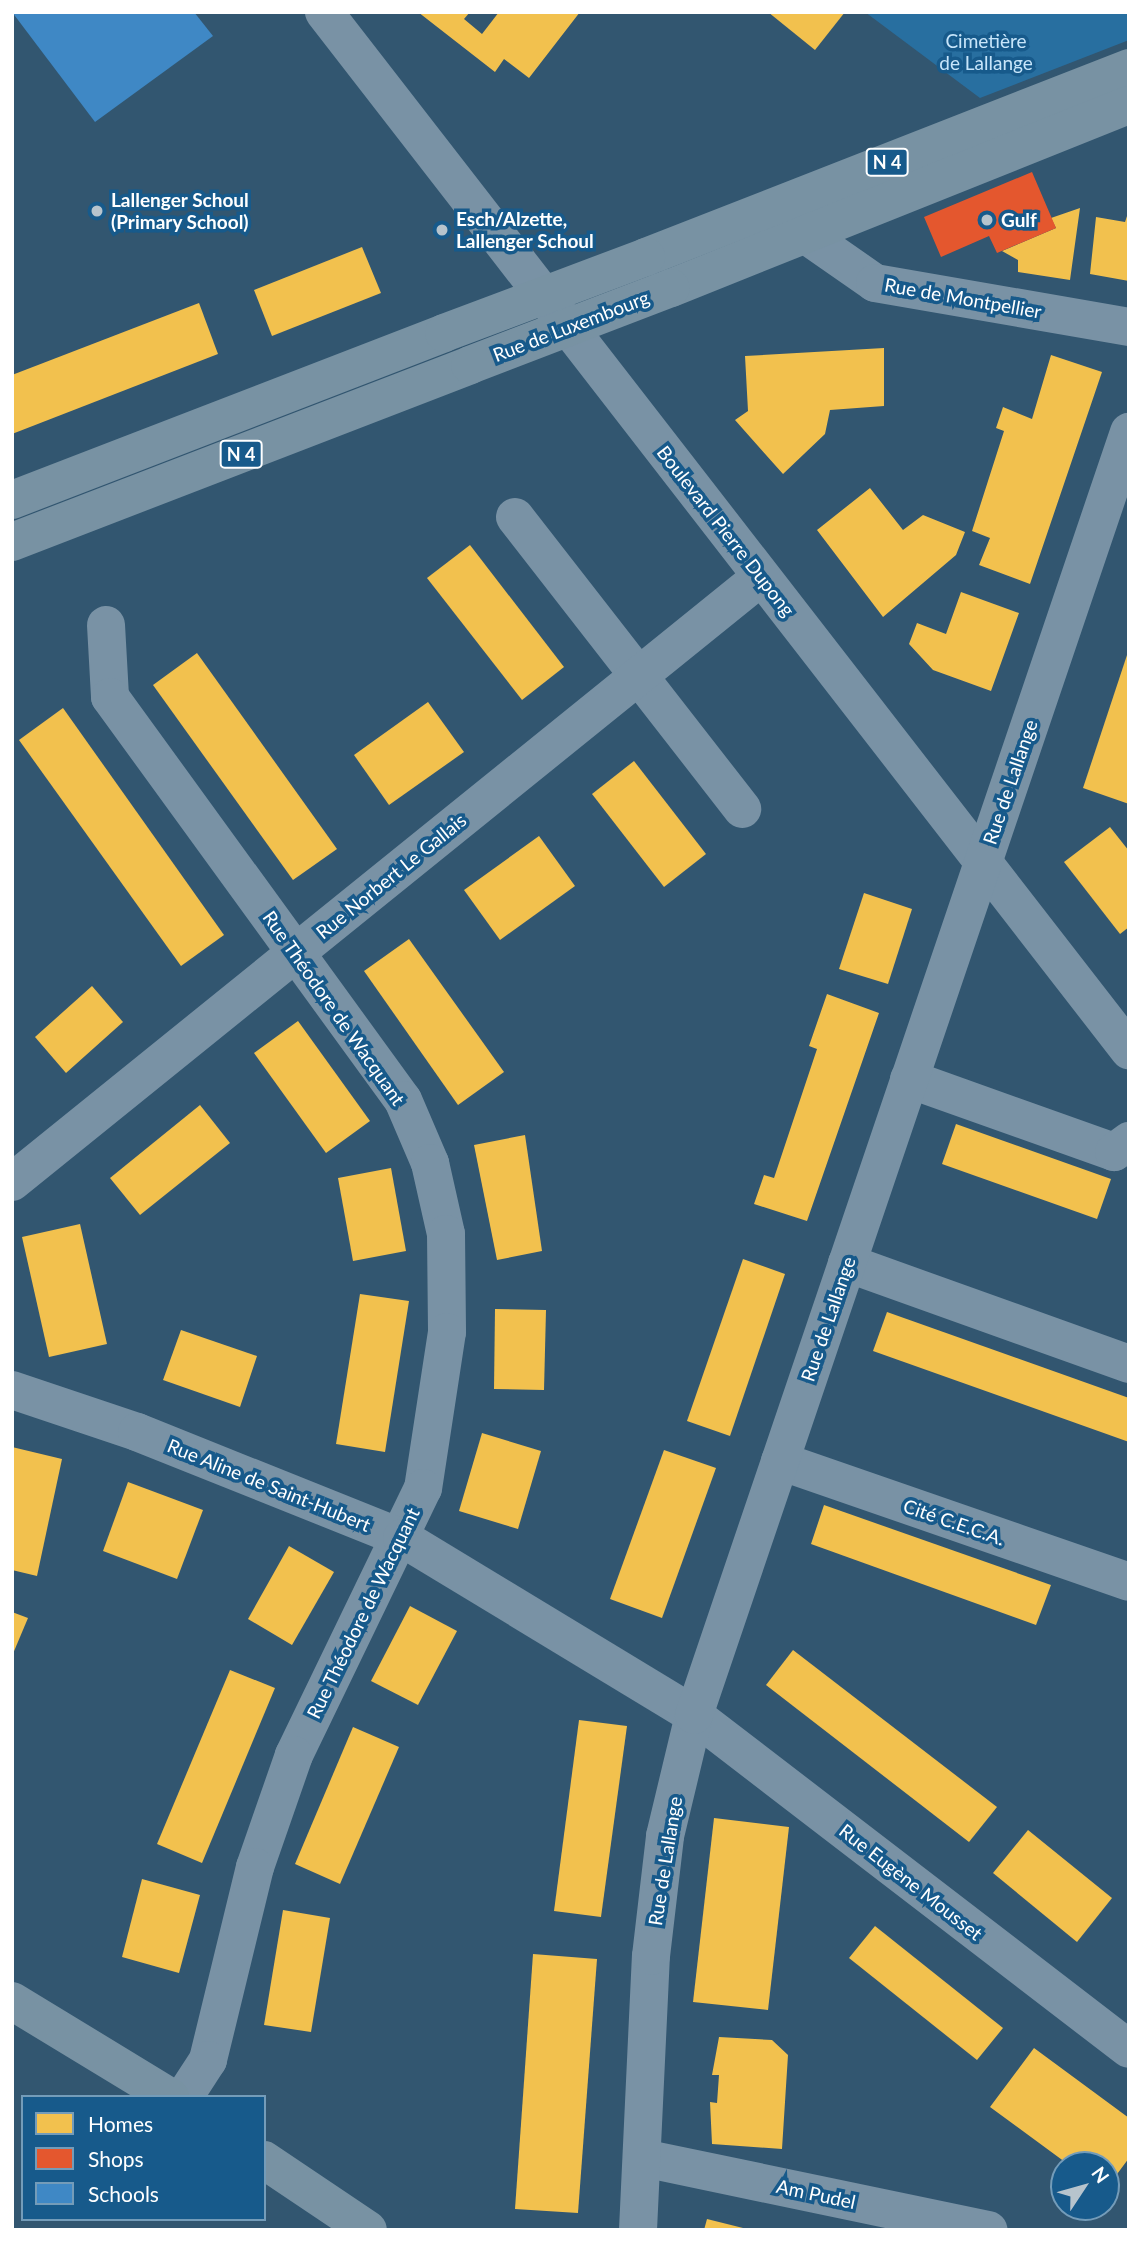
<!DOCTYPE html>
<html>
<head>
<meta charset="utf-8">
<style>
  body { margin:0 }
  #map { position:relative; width:1141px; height:2242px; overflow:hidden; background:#325670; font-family:Lato,sans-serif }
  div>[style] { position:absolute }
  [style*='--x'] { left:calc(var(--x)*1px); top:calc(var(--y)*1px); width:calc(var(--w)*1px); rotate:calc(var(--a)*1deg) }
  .green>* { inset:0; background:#286fa0 }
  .homes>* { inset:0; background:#f2c14e }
  .shops>* { inset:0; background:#e4572e }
  .schools>* { inset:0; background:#3f88c5 }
  .minor>* { height:38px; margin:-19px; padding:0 19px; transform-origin:19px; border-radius:19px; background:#7992a5 }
  .major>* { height:38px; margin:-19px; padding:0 19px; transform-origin:19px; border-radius:19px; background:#7892a3 }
  .major-bridge>* { height:38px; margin:-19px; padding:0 19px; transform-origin:19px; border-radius:19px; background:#7892a3 }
  .dots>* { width:19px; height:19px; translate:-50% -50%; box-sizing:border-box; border:4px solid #175a8b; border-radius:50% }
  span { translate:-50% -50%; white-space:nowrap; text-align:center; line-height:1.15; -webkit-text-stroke:7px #175a8b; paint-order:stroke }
  .shield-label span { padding:2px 5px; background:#175a8b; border:2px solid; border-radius:5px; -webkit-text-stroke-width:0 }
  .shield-label { font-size:18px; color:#fff; font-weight:700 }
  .park-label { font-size:19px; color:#c7e5fa }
  .poi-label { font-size:19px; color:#fff; font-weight:700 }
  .left { translate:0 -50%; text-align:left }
  .street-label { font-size:19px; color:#fff }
  .frame { position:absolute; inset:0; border:14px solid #fff; pointer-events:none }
  .legend { position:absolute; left:21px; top:2095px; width:245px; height:126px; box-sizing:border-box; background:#175a8b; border:2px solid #749cb9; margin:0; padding:9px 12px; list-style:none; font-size:21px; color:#fff }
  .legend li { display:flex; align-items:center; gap:14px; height:35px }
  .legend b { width:35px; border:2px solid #749cb9 }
  .north { position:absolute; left:1050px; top:2151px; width:70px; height:70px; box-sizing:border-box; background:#175a8b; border:2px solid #749cb9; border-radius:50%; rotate:54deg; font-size:19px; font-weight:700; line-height:28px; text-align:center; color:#fff }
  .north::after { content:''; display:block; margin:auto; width:24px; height:32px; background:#b7c4cd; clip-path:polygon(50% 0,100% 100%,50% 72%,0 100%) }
</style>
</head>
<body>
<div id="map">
  <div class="green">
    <div style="clip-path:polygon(865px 12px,1129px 12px,1129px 40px,980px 98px)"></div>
  </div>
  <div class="homes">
    <div style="clip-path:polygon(418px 12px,470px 12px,464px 19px,482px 34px,499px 12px,580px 12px,529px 78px,504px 59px,495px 72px)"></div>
    <div style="clip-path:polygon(768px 12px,845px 12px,815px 50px)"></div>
    <div style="clip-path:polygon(1080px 208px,1070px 280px,1018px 272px,1018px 260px,1002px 251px,1056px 228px,1051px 218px)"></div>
    <div style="clip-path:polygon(1129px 210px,1129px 281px,1090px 274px,1096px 217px,1125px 222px)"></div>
    <div style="clip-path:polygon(362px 247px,381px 293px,272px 336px,254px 290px)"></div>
    <div style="clip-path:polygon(199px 303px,218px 354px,12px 434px,12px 375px)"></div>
    <div style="clip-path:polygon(884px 348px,884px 406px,830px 410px,825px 434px,783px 474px,735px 420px,748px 411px,745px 356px)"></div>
    <div style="clip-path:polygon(1051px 355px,1102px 372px,1030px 584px,979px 565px,990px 538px,972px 531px,1004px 431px,996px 428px,1003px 407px,1032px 419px)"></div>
    <div style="clip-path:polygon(870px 488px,903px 530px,923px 515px,965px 532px,956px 555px,883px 617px,817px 530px)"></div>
    <div style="clip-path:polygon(470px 545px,564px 667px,522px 700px,427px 578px)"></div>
    <div style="clip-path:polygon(961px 592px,1019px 613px,991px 691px,933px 670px,909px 644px,917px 623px,946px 634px)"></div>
    <div style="clip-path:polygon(1129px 649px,1129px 804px,1083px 788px)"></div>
    <div style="clip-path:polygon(197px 653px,337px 849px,293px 880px,153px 685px)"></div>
    <div style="clip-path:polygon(428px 702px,464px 752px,389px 805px,354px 755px)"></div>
    <div style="clip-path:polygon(63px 708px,224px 935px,181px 966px,19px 740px)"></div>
    <div style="clip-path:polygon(634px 761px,706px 854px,664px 887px,592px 794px)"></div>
    <div style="clip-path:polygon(1110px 827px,1129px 851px,1129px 927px,1120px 934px,1064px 862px)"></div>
    <div style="clip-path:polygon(539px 836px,575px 886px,500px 940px,464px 890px)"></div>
    <div style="clip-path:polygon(864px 893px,912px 909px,888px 984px,839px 969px)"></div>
    <div style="clip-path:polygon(409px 939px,504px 1072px,458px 1105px,364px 971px)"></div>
    <div style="clip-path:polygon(92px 986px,123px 1022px,66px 1073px,35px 1037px)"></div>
    <div style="clip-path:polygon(827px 994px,879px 1013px,807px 1221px,754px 1204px,764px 1175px,774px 1178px,817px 1049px,809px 1046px)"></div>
    <div style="clip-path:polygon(298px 1021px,370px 1121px,326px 1153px,254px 1053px)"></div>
    <div style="clip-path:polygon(200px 1105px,230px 1143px,140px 1215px,110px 1178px)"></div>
    <div style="clip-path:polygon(956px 1124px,1111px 1179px,1097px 1219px,942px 1164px)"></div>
    <div style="clip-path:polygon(525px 1135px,542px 1251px,497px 1260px,474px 1145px)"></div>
    <div style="clip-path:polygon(391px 1168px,406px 1251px,353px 1261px,338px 1178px)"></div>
    <div style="clip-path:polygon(80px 1224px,107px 1344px,49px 1357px,22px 1237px)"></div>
    <div style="clip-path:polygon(743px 1259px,785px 1274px,730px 1436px,687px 1421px)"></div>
    <div style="clip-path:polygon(360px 1294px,409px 1301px,385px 1452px,336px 1444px)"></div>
    <div style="clip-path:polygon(495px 1309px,546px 1310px,544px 1390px,494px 1389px)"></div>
    <div style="clip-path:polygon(887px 1312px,1129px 1398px,1129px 1442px,873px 1351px)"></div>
    <div style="clip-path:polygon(181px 1330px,257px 1356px,240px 1407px,163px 1380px)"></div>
    <div style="clip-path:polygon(482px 1433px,541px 1451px,518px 1529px,459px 1511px)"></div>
    <div style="clip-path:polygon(12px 1447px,62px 1459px,37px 1576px,12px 1570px)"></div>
    <div style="clip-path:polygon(664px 1450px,716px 1468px,662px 1618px,610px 1599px)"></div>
    <div style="clip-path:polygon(128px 1482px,203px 1510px,177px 1579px,103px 1551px)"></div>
    <div style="clip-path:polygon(824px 1505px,1051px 1585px,1036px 1625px,811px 1544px)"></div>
    <div style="clip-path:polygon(289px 1546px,334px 1572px,292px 1645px,248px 1619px)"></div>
    <div style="clip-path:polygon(410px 1606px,457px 1631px,418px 1705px,371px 1681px)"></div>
    <div style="clip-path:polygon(12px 1612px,28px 1618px,12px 1656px)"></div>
    <div style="clip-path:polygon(793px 1650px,997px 1807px,969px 1842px,766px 1685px)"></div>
    <div style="clip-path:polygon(230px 1670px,275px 1688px,202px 1863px,157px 1844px)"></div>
    <div style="clip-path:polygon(579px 1720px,627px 1726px,601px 1917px,554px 1911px)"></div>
    <div style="clip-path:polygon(353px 1727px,399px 1747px,340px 1884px,295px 1864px)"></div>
    <div style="clip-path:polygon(714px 1818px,789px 1827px,768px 2010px,693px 2002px)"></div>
    <div style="clip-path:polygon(1028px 1830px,1112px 1898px,1077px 1942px,993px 1873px)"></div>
    <div style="clip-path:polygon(142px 1879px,200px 1895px,179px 1973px,122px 1957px)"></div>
    <div style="clip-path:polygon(283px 1910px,330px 1918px,311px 2032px,264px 2025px)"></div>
    <div style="clip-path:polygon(875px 1926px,1003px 2028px,977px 2060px,849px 1958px)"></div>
    <div style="clip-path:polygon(533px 1954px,597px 1959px,578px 2213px,515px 2209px)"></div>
    <div style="clip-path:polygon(719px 2037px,772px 2040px,788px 2055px,782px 2149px,712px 2144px,710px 2102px,717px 2103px,719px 2075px,712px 2075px)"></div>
    <div style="clip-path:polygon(1034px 2048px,1129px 2118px,1129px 2158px,1106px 2189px,1106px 2165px,1069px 2165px,990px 2107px)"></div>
    <div style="clip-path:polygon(707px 2219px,747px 2229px,747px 2230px,704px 2230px)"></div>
  </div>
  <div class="shops">
    <div style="clip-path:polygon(1032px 172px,1056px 228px,997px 253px,989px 236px,941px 257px,924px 217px)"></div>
  </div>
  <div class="schools">
    <div style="clip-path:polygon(12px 12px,194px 12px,213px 36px,95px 122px)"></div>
  </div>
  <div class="minor">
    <div style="--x:324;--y:12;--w:1314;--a:52.21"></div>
    <div style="--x:809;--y:237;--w:80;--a:34.9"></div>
    <div style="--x:875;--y:283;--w:258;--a:9.8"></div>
    <div style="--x:515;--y:517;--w:370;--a:52.1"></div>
    <div style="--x:106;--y:625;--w:72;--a:86.8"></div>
    <div style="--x:110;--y:697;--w:498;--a:54"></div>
    <div style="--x:403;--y:1100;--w:69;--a:66.8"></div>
    <div style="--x:430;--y:1163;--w:73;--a:77.3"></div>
    <div style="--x:446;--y:1234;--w:98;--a:89.4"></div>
    <div style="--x:447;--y:1332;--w:158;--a:98.7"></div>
    <div style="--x:423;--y:1488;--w:297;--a:115.8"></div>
    <div style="--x:294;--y:1755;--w:119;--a:109.2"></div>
    <div style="--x:255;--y:1867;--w:199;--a:103.7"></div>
    <div style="--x:208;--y:2060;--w:44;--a:123"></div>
    <div style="--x:909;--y:1079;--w:218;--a:19.6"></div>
    <div style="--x:1114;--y:1152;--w:19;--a:-36"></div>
    <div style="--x:12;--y:1182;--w:963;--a:-38.93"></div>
    <div style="--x:847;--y:1263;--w:300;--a:19.7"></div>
    <div style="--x:12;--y:1390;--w:132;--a:18.6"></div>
    <div style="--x:137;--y:1432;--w:285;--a:21.8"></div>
    <div style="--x:402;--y:1538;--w:341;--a:31.2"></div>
    <div style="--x:694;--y:1715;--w:548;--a:37.52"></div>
    <div style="--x:780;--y:1461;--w:369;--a:19.1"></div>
    <div style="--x:643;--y:2158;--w:353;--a:11.8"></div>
    <div style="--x:638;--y:2230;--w:274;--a:-87.3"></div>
    <div style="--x:651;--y:1956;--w:121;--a:-83.3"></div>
    <div style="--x:665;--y:1836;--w:124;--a:-76.5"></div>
    <div style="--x:694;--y:1715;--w:1355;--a:-71.27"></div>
  </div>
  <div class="major">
    <div style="--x:646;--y:257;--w:519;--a:-21.37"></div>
    <div style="--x:671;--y:288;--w:493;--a:-21.8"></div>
    <div style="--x:12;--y:500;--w:463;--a:-21.1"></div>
    <div style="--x:12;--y:542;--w:491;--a:-21.1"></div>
    <div style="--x:12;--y:2001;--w:185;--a:31.3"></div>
    <div style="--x:264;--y:2160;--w:125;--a:33.9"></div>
  </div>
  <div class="major-bridge">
    <div style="--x:444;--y:333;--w:216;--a:-20.6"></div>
    <div style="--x:470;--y:365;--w:215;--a:-21"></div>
  </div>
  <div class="dots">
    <div style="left:97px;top:211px;background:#b7c4cd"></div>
    <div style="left:987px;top:220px;background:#b7c4cd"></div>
    <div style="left:442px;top:230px;background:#b7c4cd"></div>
  </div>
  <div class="shield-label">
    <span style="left:887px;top:162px">N 4</span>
    <span style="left:241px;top:454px">N 4</span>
  </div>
  <div class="park-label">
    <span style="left:986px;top:52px">Cimetière<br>de Lallange</span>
  </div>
  <div class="poi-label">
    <span class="left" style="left:111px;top:211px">Lallenger Schoul<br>(Primary School)</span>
    <span class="left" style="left:456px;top:230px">Esch/Alzette,<br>Lallenger Schoul</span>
    <span class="left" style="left:1001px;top:220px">Gulf</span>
  </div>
  <div class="street-label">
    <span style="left:963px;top:298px;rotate:10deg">Rue de Montpellier</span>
    <span style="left:571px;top:326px;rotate:-21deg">Rue de Luxembourg</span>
    <span style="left:726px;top:531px;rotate:52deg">Boulevard Pierre Dupong</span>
    <span style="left:1010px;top:782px;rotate:-71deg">Rue de Lallange</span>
    <span style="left:391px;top:876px;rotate:-39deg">Rue Norbert Le Gallais</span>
    <span style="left:334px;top:1008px;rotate:55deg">Rue Théodore de Wacquant</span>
    <span style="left:828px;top:1319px;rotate:-71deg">Rue de Lallange</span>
    <span style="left:269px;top:1485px;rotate:22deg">Rue Aline de Saint-Hubert</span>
    <span style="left:954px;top:1522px;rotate:19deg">Cité C.E.C.A.</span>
    <span style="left:363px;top:1613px;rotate:-64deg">Rue Théodore de Wacquant</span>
    <span style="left:665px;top:1861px;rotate:-81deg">Rue de Lallange</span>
    <span style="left:911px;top:1882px;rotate:38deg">Rue Eugène Mousset</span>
    <span style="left:816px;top:2194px;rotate:12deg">Am Pudel</span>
  </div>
  <div class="frame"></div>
  <ul class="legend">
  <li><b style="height:19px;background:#f2c14e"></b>Homes</li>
  <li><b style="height:19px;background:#e4572e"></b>Shops</li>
  <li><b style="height:19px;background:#3f88c5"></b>Schools</li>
  </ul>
  <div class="north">N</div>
</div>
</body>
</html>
